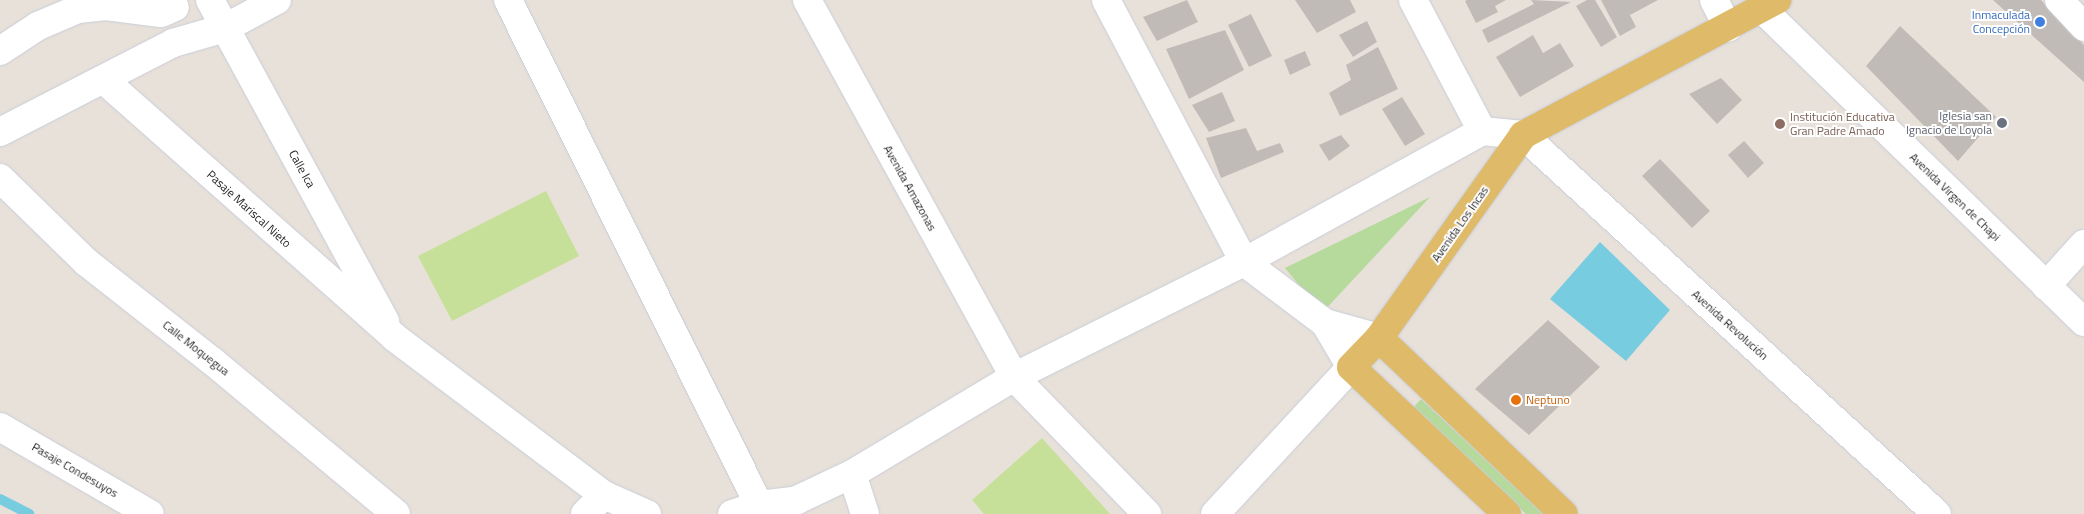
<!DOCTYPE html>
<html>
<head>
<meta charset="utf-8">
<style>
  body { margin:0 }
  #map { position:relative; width:2084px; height:514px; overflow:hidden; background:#e8e1da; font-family:"Titillium Web",sans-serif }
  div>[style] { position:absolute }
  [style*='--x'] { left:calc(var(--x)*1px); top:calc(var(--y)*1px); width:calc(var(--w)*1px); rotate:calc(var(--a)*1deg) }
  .green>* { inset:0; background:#b6d99c }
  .pitch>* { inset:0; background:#c7e099 }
  .water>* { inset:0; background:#78ccdf }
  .stream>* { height:10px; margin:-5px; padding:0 5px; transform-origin:5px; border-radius:5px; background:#78ccdf }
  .building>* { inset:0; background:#c1bbb7 }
  .roads { filter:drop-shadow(0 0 1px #c9cdd8) drop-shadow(0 0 1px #c9cdd8) }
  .minor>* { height:28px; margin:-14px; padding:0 14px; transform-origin:14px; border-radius:14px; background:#fff }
  .major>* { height:28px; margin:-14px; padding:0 14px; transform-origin:14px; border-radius:14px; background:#dfba68 }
  .dots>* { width:14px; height:14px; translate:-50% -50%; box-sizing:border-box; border:2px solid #fff; border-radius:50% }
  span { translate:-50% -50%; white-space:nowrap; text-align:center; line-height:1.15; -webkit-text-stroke:4px #fff; paint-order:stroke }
  .shop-label { font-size:12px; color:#366cbe }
  .right { translate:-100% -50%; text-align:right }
  .worship-label { font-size:12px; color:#5b616d }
  .education-label { font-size:12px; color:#785e54 }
  .left { translate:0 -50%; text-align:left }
  .street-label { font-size:12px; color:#272727 }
  .food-label { font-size:12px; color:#c56008 }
</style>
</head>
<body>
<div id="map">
  <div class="green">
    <div style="clip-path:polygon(1430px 197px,1322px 313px,1285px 268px)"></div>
    <div style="clip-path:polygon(1421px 399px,1544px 514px,1526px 514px,1412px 409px)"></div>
  </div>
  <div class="pitch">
    <div style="clip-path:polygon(546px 191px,579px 256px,452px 321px,418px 256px)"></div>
    <div style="clip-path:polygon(1042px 438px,1110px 514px,984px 514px,972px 500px)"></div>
  </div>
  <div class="water">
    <div style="clip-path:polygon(1600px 242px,1670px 310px,1626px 361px,1550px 299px)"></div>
  </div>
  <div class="stream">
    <div style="--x:0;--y:499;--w:33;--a:27"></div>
  </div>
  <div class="building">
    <div style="clip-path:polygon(1187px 0,1198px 22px,1157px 41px,1143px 17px)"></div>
    <div style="clip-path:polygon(1295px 0,1350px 0,1356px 12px,1317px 33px)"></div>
    <div style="clip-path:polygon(1467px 0,1506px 0,1495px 6px,1498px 12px,1476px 23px,1465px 1px)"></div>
    <div style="clip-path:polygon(1531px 0,1571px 2px,1488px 43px,1482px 30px,1534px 4px)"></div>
    <div style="clip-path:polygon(1587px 0,1595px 0,1617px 37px,1601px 47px,1576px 6px)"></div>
    <div style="clip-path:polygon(1601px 0,1658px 0,1630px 15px,1636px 27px,1620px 36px)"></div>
    <div style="clip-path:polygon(1993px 0,2041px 0,2084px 45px,2084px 82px)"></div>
    <div style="clip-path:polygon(1251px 14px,1272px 56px,1249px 67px,1228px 25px)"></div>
    <div style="clip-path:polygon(1367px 21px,1377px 42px,1353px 57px,1339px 35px)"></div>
    <div style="clip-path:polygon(1900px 26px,1996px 117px,1958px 161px,1866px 66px)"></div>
    <div style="clip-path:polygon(1225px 30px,1244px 70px,1189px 99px,1166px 49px)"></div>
    <div style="clip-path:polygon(1533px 35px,1543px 53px,1560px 43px,1574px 66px,1520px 97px,1496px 57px)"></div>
    <div style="clip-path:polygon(1378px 47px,1398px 89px,1340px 116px,1329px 93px,1351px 80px,1346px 65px)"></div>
    <div style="clip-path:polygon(1305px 51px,1311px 65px,1290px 75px,1284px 60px)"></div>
    <div style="clip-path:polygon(1721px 78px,1742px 100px,1717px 124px,1689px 94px)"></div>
    <div style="clip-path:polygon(1222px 92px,1235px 121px,1209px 132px,1192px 105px)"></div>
    <div style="clip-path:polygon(1402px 97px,1425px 134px,1405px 146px,1382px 109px)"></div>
    <div style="clip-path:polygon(1246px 128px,1257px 151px,1280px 143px,1284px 152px,1221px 178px,1206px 138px)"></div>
    <div style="clip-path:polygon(1341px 135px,1350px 146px,1329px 161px,1319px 145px)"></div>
    <div style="clip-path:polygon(1744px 141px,1764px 163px,1748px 178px,1728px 155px)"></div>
    <div style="clip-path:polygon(1660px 159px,1710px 211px,1692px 228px,1642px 176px)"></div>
    <div style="clip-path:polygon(1548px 320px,1600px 367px,1529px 435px,1475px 389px)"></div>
  </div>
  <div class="roads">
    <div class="minor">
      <div style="--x:210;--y:0;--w:366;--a:61.4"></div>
      <div style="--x:508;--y:0;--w:564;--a:63.57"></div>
      <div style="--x:807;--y:0;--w:430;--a:61.2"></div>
      <div style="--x:1014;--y:377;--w:191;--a:45.8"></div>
      <div style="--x:1106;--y:0;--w:296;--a:62.2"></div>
      <div style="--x:1244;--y:262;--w:101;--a:37"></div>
      <div style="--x:1325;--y:323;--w:56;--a:15.5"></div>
      <div style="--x:1413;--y:0;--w:148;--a:62.2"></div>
      <div style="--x:1714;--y:0;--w:31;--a:63"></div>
      <div style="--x:2059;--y:0;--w:37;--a:47"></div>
      <div style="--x:1762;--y:9;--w:449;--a:44.2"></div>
      <div style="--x:0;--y:51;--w:45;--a:-33.3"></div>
      <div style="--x:38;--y:26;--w:43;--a:-23"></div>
      <div style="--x:78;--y:9;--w:28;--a:-6"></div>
      <div style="--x:106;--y:6;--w:55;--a:7.3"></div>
      <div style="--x:161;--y:13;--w:15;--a:-23"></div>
      <div style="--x:104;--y:80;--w:387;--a:41.5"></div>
      <div style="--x:394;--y:337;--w:263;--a:37"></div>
      <div style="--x:604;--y:495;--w:47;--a:23.8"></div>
      <div style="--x:0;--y:132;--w:195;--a:-27.2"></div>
      <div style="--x:173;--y:43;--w:54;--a:-16.1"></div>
      <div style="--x:225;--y:28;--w:59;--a:-28.3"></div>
      <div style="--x:0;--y:178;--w:120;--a:44.3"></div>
      <div style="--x:86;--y:262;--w:160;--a:38.2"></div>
      <div style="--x:212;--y:361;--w:239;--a:39.7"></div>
      <div style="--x:2046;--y:286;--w:57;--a:-47.9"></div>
      <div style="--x:0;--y:427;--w:173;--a:30.1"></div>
      <div style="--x:852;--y:474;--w:42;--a:72"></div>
      <div style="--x:585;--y:514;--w:27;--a:-45"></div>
      <div style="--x:732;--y:514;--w:28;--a:-18"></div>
      <div style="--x:759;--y:505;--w:38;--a:-7"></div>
      <div style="--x:797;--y:500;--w:61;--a:-25.3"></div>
      <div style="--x:852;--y:474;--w:189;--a:-30.9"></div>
      <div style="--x:1014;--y:377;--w:257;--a:-26.6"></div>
      <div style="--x:1244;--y:262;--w:272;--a:-28.8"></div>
      <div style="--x:1482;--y:131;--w:41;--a:5.6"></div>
      <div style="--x:1523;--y:135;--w:561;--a:42.47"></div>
      <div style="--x:1215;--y:514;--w:200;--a:-47.2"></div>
      <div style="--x:1351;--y:367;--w:51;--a:-120.6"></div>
    </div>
    <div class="major">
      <div style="--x:1379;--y:338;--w:255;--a:43.6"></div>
      <div style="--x:1507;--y:514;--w:214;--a:-136.7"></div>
      <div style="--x:1351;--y:367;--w:40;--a:-46"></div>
      <div style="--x:1379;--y:338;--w:249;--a:-54.6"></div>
      <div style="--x:1523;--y:135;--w:288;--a:-28"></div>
    </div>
  </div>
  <div class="dots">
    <div style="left:2040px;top:22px;background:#3f7fe0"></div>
    <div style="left:2002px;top:123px;background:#6b7280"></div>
    <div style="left:1780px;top:124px;background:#8d6e63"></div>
    <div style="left:1516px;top:400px;background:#e8710a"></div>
  </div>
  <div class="shop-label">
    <span class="right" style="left:2030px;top:22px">Inmaculada<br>Concepción</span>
  </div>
  <div class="worship-label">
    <span class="right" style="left:1992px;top:123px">Iglesia san<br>Ignacio de Loyola</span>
  </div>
  <div class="education-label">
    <span class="left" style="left:1790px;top:124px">Institución Educativa<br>Gran Padre Amado</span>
  </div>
  <div class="street-label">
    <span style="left:302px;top:169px;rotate:61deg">Calle Ica</span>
    <span style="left:910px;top:188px;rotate:61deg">Avenida Amazonas</span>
    <span style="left:1955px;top:197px;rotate:44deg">Avenida Virgen de Chapi</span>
    <span style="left:249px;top:209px;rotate:42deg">Pasaje Mariscal Nieto</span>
    <span style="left:1460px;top:224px;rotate:-55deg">Avenida Los Incas</span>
    <span style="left:1730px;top:325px;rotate:42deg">Avenida Revolución</span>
    <span style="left:196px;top:348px;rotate:38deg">Calle Moquegua</span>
    <span style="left:75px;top:470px;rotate:30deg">Pasaje Condesuyos</span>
  </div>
  <div class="food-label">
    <span class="left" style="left:1526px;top:400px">Neptuno</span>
  </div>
</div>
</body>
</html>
